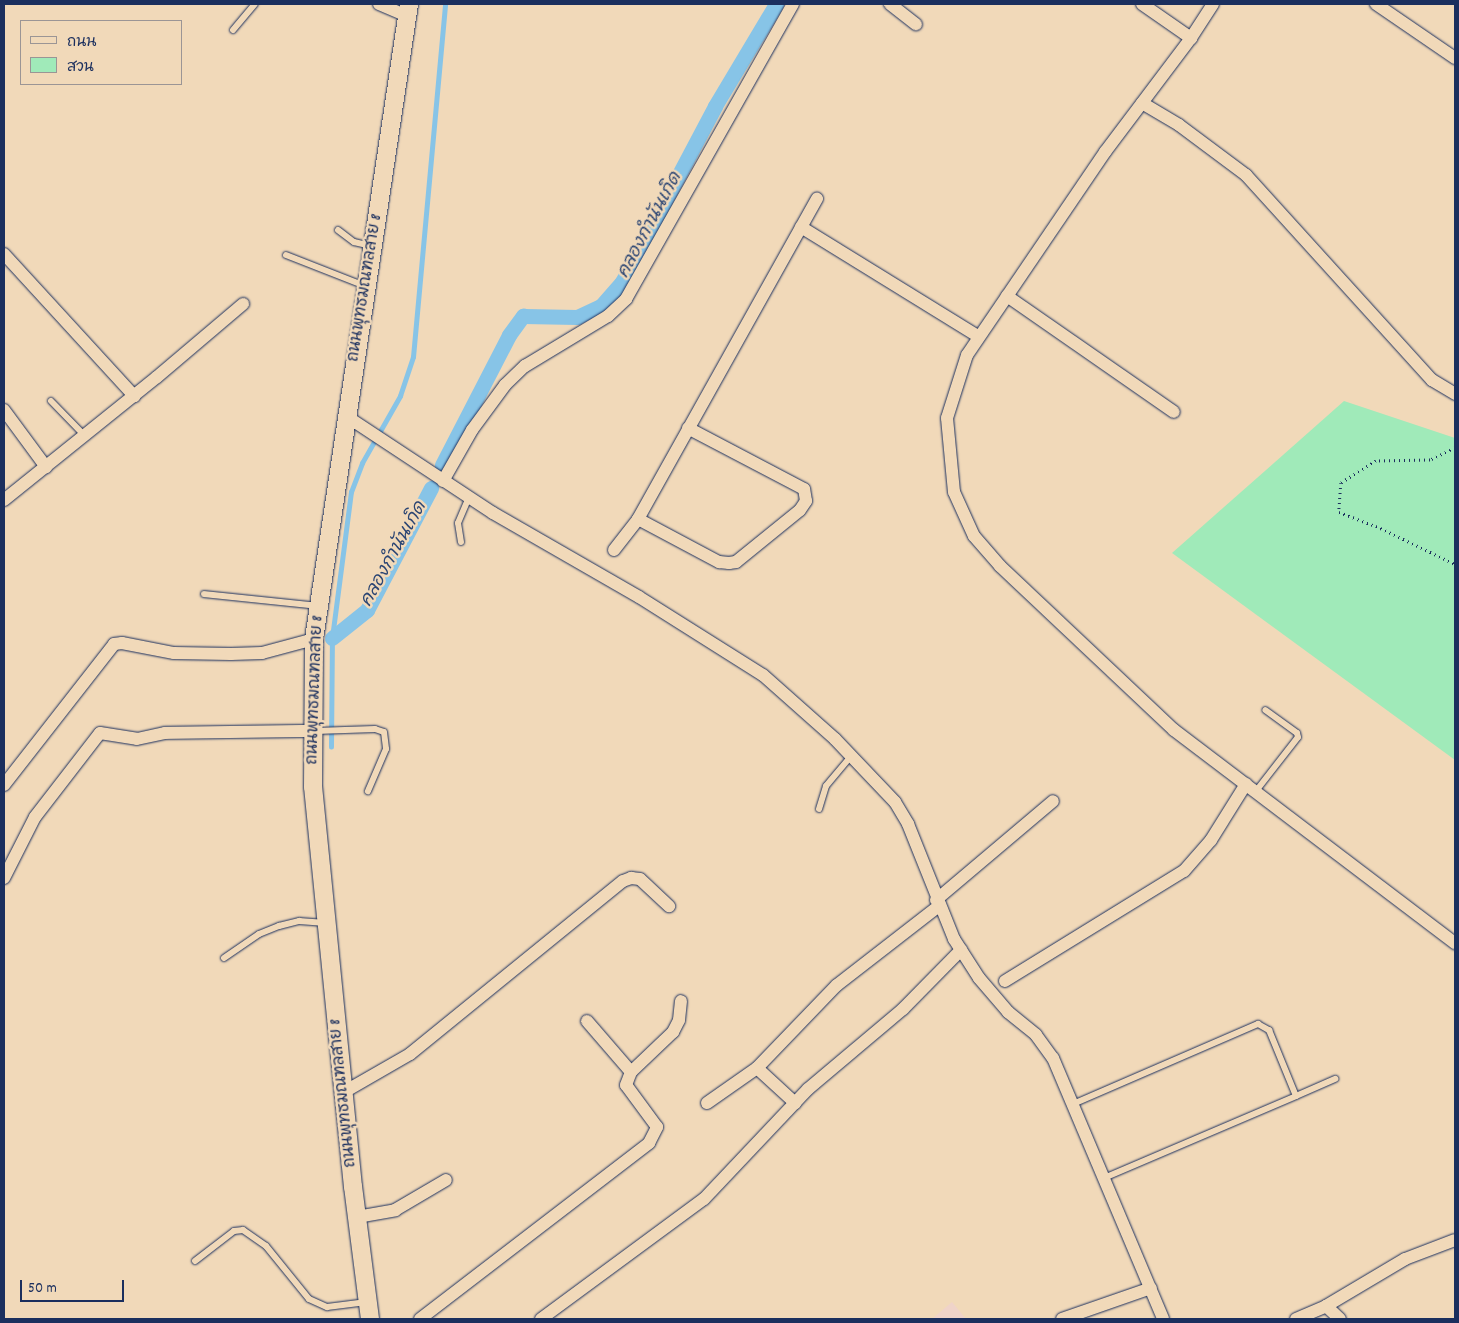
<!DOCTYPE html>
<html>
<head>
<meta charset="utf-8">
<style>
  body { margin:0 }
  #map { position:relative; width:1459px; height:1323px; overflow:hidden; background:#f1d9b9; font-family:Dekko,"Playpen Sans Thai",sans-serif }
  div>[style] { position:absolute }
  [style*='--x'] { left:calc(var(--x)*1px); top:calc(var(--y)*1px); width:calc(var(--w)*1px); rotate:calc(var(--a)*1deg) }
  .built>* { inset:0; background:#efd3c9 }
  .green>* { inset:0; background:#a0eab9 }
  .stream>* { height:4.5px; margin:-2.25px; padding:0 2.25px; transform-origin:2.25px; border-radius:2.25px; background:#87c4e7 }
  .canal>* { height:15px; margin:-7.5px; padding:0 7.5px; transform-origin:7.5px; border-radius:7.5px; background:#87c4e7 }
  .path>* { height:2.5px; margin-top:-1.25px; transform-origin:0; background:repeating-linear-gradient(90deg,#1b2f5e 0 1px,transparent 0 5px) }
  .roads { filter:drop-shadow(0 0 1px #1b2f5e) drop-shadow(0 0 1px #1b2f5e) }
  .lane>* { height:6px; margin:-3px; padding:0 3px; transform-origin:3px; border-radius:3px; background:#f1d9b9 }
  .street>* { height:12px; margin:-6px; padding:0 6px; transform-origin:6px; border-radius:6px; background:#f1d9b9 }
  .secondary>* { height:18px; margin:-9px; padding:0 9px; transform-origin:9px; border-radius:9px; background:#f1d9b9 }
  span { translate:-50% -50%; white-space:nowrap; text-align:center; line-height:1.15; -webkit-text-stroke:5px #f1d9b9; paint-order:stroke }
  .street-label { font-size:16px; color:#1b2f5e }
  .water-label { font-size:18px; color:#2b4573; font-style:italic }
  .frame { position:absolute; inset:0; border:5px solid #1b2f5e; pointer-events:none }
  .legend { position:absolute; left:20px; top:20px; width:162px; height:65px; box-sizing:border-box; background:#f1d9b9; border:1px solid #9b9595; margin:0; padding:6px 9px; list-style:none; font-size:15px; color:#1b2f5e }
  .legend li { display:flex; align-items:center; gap:10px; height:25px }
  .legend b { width:25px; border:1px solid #9b9595 }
  .scale { position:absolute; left:20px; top:1280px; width:104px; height:22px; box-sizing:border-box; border:2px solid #1b2f5e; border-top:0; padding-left:6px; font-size:15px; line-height:18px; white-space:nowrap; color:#1b2f5e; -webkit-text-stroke:4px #f1d9b9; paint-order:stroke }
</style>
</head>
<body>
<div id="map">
  <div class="built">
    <div style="clip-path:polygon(952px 1302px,966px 1319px,932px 1319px)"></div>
  </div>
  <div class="green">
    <div style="clip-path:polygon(1344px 401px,1455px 438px,1455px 760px,1172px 553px)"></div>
  </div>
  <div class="stream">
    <div style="--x:331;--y:747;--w:109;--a:-89.5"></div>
    <div style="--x:332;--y:638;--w:147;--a:-82.6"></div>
    <div style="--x:351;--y:492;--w:31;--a:-69"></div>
    <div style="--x:362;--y:463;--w:77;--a:-60.4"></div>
    <div style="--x:400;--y:396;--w:41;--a:-71.6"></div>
    <div style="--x:413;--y:357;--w:354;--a:-84.8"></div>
  </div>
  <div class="canal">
    <div style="--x:442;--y:465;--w:146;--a:-62.7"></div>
    <div style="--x:509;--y:335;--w:24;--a:-54"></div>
    <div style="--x:523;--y:316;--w:54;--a:1.1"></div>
    <div style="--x:577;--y:317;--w:26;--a:-25"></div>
    <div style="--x:601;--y:306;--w:32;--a:-49"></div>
    <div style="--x:622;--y:282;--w:199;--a:-62.1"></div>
    <div style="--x:715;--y:106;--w:119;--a:-59.1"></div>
    <div style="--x:332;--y:638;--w:45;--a:-38.7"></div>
    <div style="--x:367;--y:610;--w:138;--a:-62.3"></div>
  </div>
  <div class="path">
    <div style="--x:1455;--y:448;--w:28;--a:154"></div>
    <div style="--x:1430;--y:460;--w:54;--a:178.9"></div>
    <div style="--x:1376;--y:461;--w:41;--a:147.8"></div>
    <div style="--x:1341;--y:483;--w:29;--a:94"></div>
    <div style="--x:1339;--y:512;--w:40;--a:21"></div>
    <div style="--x:1376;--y:526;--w:88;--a:25.7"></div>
  </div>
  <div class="roads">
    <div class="lane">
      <div style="--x:233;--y:30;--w:34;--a:-50"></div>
      <div style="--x:338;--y:230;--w:20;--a:37"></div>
      <div style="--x:354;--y:242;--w:17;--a:13"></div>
      <div style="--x:286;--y:255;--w:85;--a:21.4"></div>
      <div style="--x:51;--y:401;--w:49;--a:45.8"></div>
      <div style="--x:461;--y:542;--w:19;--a:-99"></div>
      <div style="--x:458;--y:523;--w:28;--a:-67"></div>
      <div style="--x:204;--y:594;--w:115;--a:6"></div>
      <div style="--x:315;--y:731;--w:60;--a:-1.9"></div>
      <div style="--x:375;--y:729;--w:9;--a:18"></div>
      <div style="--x:384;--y:732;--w:17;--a:83"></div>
      <div style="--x:386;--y:749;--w:46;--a:113.2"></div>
      <div style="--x:1256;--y:791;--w:68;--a:-52.1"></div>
      <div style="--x:1298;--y:737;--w:4;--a:-104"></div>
      <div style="--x:1297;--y:733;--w:39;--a:-144"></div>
      <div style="--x:819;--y:809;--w:24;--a:-73"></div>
      <div style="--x:826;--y:786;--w:39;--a:-50"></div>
      <div style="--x:224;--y:958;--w:42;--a:-34.4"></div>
      <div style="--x:259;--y:934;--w:22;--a:-22"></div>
      <div style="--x:279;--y:926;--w:21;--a:-14"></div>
      <div style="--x:299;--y:921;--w:27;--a:4"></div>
      <div style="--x:1073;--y:1104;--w:202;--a:-23.4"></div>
      <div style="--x:1258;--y:1024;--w:13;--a:29"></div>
      <div style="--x:1269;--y:1030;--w:71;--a:67.8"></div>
      <div style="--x:1296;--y:1096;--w:43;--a:-23.6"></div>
      <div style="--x:1104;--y:1178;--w:209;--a:-23.1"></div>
      <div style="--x:195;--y:1261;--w:49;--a:-37.6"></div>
      <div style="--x:234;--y:1231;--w:9;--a:-6"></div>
      <div style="--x:243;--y:1230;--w:28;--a:35"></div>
      <div style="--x:266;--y:1246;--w:68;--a:50.9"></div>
      <div style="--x:309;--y:1299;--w:20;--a:24"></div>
      <div style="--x:327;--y:1307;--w:40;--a:-7.1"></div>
    </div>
    <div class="street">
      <div style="--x:379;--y:4;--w:30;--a:23"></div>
      <div style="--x:890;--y:4;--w:33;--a:38"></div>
      <div style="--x:1142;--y:4;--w:60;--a:34.8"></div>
      <div style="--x:1213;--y:4;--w:40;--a:122.9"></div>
      <div style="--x:1191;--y:38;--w:143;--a:127"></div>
      <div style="--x:1105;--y:152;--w:245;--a:124.2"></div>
      <div style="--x:967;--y:355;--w:66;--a:107.6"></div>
      <div style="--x:947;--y:418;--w:74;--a:84.6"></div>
      <div style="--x:954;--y:492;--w:48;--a:65.6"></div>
      <div style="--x:974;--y:536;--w:40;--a:49"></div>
      <div style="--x:1000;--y:566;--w:239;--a:43.3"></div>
      <div style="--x:1174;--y:730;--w:353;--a:37.2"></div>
      <div style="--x:1376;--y:4;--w:96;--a:34.4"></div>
      <div style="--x:1142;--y:103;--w:43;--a:30.7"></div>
      <div style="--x:1179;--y:125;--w:84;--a:36.7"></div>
      <div style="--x:1246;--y:175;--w:277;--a:47.8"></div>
      <div style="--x:1432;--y:380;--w:27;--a:31"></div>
      <div style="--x:801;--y:227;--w:209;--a:31.7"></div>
      <div style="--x:4;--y:254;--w:193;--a:47.5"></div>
      <div style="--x:1007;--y:296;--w:203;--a:34.8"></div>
      <div style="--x:4;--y:410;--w:71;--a:53.6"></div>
      <div style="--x:346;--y:416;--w:176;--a:33.4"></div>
      <div style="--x:493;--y:513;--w:168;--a:29.9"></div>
      <div style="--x:639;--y:597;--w:146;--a:32.2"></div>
      <div style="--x:763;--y:675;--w:96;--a:41.6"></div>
      <div style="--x:835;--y:739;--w:87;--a:46.4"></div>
      <div style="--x:895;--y:802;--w:26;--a:59"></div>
      <div style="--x:908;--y:824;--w:124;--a:68.2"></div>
      <div style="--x:954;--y:939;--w:46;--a:57.3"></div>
      <div style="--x:979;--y:978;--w:45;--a:49.5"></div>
      <div style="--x:1008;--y:1012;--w:36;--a:39"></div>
      <div style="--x:1036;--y:1035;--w:29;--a:54"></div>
      <div style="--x:1053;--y:1058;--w:283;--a:67.1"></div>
      <div style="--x:443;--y:481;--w:59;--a:-60.4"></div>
      <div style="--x:472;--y:430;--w:56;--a:-53.7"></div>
      <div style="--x:505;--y:385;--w:28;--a:-44"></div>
      <div style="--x:525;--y:366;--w:97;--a:-31.1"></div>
      <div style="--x:608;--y:316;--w:25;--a:-43"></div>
      <div style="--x:626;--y:299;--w:339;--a:-60.5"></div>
      <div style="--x:4;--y:500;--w:196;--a:-38.8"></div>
      <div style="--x:157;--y:377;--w:113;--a:-40.3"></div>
      <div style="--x:638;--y:519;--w:92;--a:28"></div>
      <div style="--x:719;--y:562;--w:10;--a:6"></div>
      <div style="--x:729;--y:563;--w:7;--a:-8"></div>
      <div style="--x:736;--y:562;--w:82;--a:-39.1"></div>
      <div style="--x:800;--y:510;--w:11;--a:-56"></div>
      <div style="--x:806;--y:501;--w:12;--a:-99"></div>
      <div style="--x:804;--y:489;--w:131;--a:-152.3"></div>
      <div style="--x:614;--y:550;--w:39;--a:-52"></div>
      <div style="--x:638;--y:519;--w:367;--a:-60.8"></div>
      <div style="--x:4;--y:785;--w:179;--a:-52"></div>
      <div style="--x:114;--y:644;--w:8;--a:-7"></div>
      <div style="--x:122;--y:643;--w:53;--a:10.9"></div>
      <div style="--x:174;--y:653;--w:57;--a:1"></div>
      <div style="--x:231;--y:654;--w:31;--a:-2"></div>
      <div style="--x:262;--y:653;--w:54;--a:-15.1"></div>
      <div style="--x:4;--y:878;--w:68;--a:-63.1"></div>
      <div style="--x:35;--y:817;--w:106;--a:-52.3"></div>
      <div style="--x:100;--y:733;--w:37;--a:9"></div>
      <div style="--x:137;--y:739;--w:29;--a:-12"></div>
      <div style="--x:165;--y:733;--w:148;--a:-0.8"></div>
      <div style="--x:936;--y:900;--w:153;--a:-40.2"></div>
      <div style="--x:1005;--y:981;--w:210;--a:-31.6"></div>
      <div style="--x:1184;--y:871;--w:41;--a:-48.9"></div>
      <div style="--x:1211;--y:840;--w:66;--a:-58"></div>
      <div style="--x:587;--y:1021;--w:67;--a:49.2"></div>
      <div style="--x:757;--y:1068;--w:52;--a:42.6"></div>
      <div style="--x:344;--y:1092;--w:76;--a:-29.9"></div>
      <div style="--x:410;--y:1054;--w:274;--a:-39.1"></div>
      <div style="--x:623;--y:881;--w:9;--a:-21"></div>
      <div style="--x:631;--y:878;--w:9;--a:6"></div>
      <div style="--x:640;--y:879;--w:40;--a:43"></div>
      <div style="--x:707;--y:1103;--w:61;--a:-35"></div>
      <div style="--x:757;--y:1068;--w:115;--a:-46.1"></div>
      <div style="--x:837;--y:985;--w:129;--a:-37.8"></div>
      <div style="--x:357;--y:1217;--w:39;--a:-10"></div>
      <div style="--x:395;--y:1210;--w:59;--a:-30.5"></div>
      <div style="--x:1326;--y:1306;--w:19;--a:43"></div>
      <div style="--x:420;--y:1319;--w:289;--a:-37.5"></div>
      <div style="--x:649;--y:1143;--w:18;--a:-63"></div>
      <div style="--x:657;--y:1127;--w:52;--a:-126.4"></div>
      <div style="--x:626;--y:1085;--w:14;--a:-69"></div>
      <div style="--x:631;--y:1072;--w:58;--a:-43.6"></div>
      <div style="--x:673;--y:1032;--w:13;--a:-63"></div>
      <div style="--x:679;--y:1020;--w:19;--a:-84"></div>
      <div style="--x:541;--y:1319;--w:202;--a:-36.4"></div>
      <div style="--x:704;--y:1199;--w:151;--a:-46.6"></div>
      <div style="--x:808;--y:1089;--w:124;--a:-40.1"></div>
      <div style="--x:903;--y:1009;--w:83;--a:-45.5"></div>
      <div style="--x:1062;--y:1319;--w:94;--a:-19.2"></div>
      <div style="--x:1296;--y:1319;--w:33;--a:-23"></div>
      <div style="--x:1326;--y:1306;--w:92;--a:-30.7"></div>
      <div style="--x:1405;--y:1259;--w:53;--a:-20.8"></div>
    </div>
    <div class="secondary">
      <div style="--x:370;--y:1319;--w:133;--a:-97.3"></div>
      <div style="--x:353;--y:1187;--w:402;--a:-95.7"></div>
      <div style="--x:313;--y:787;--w:148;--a:-89.6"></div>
      <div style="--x:314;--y:639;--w:642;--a:-81.49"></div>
    </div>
  </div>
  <div class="street-label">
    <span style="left:366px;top:288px;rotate:-81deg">ถนนพุทธมณฑลสาย 8</span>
    <span style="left:316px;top:690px;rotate:-88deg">ถนนพุทธมณฑลสาย 8</span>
    <span style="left:344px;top:1093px;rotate:-96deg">ถนนพุทธมณฑลสาย 8</span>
  </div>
  <div class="water-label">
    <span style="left:651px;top:226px;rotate:-62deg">คลองกำนันเกิด</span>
    <span style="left:395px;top:555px;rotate:-61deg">คลองกำนันเกิด</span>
  </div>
  <div class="frame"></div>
  <ul class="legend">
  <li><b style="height:6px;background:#f1d9b9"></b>ถนน</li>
  <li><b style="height:14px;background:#a0eab9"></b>สวน</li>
  </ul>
  <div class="scale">50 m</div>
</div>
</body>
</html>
